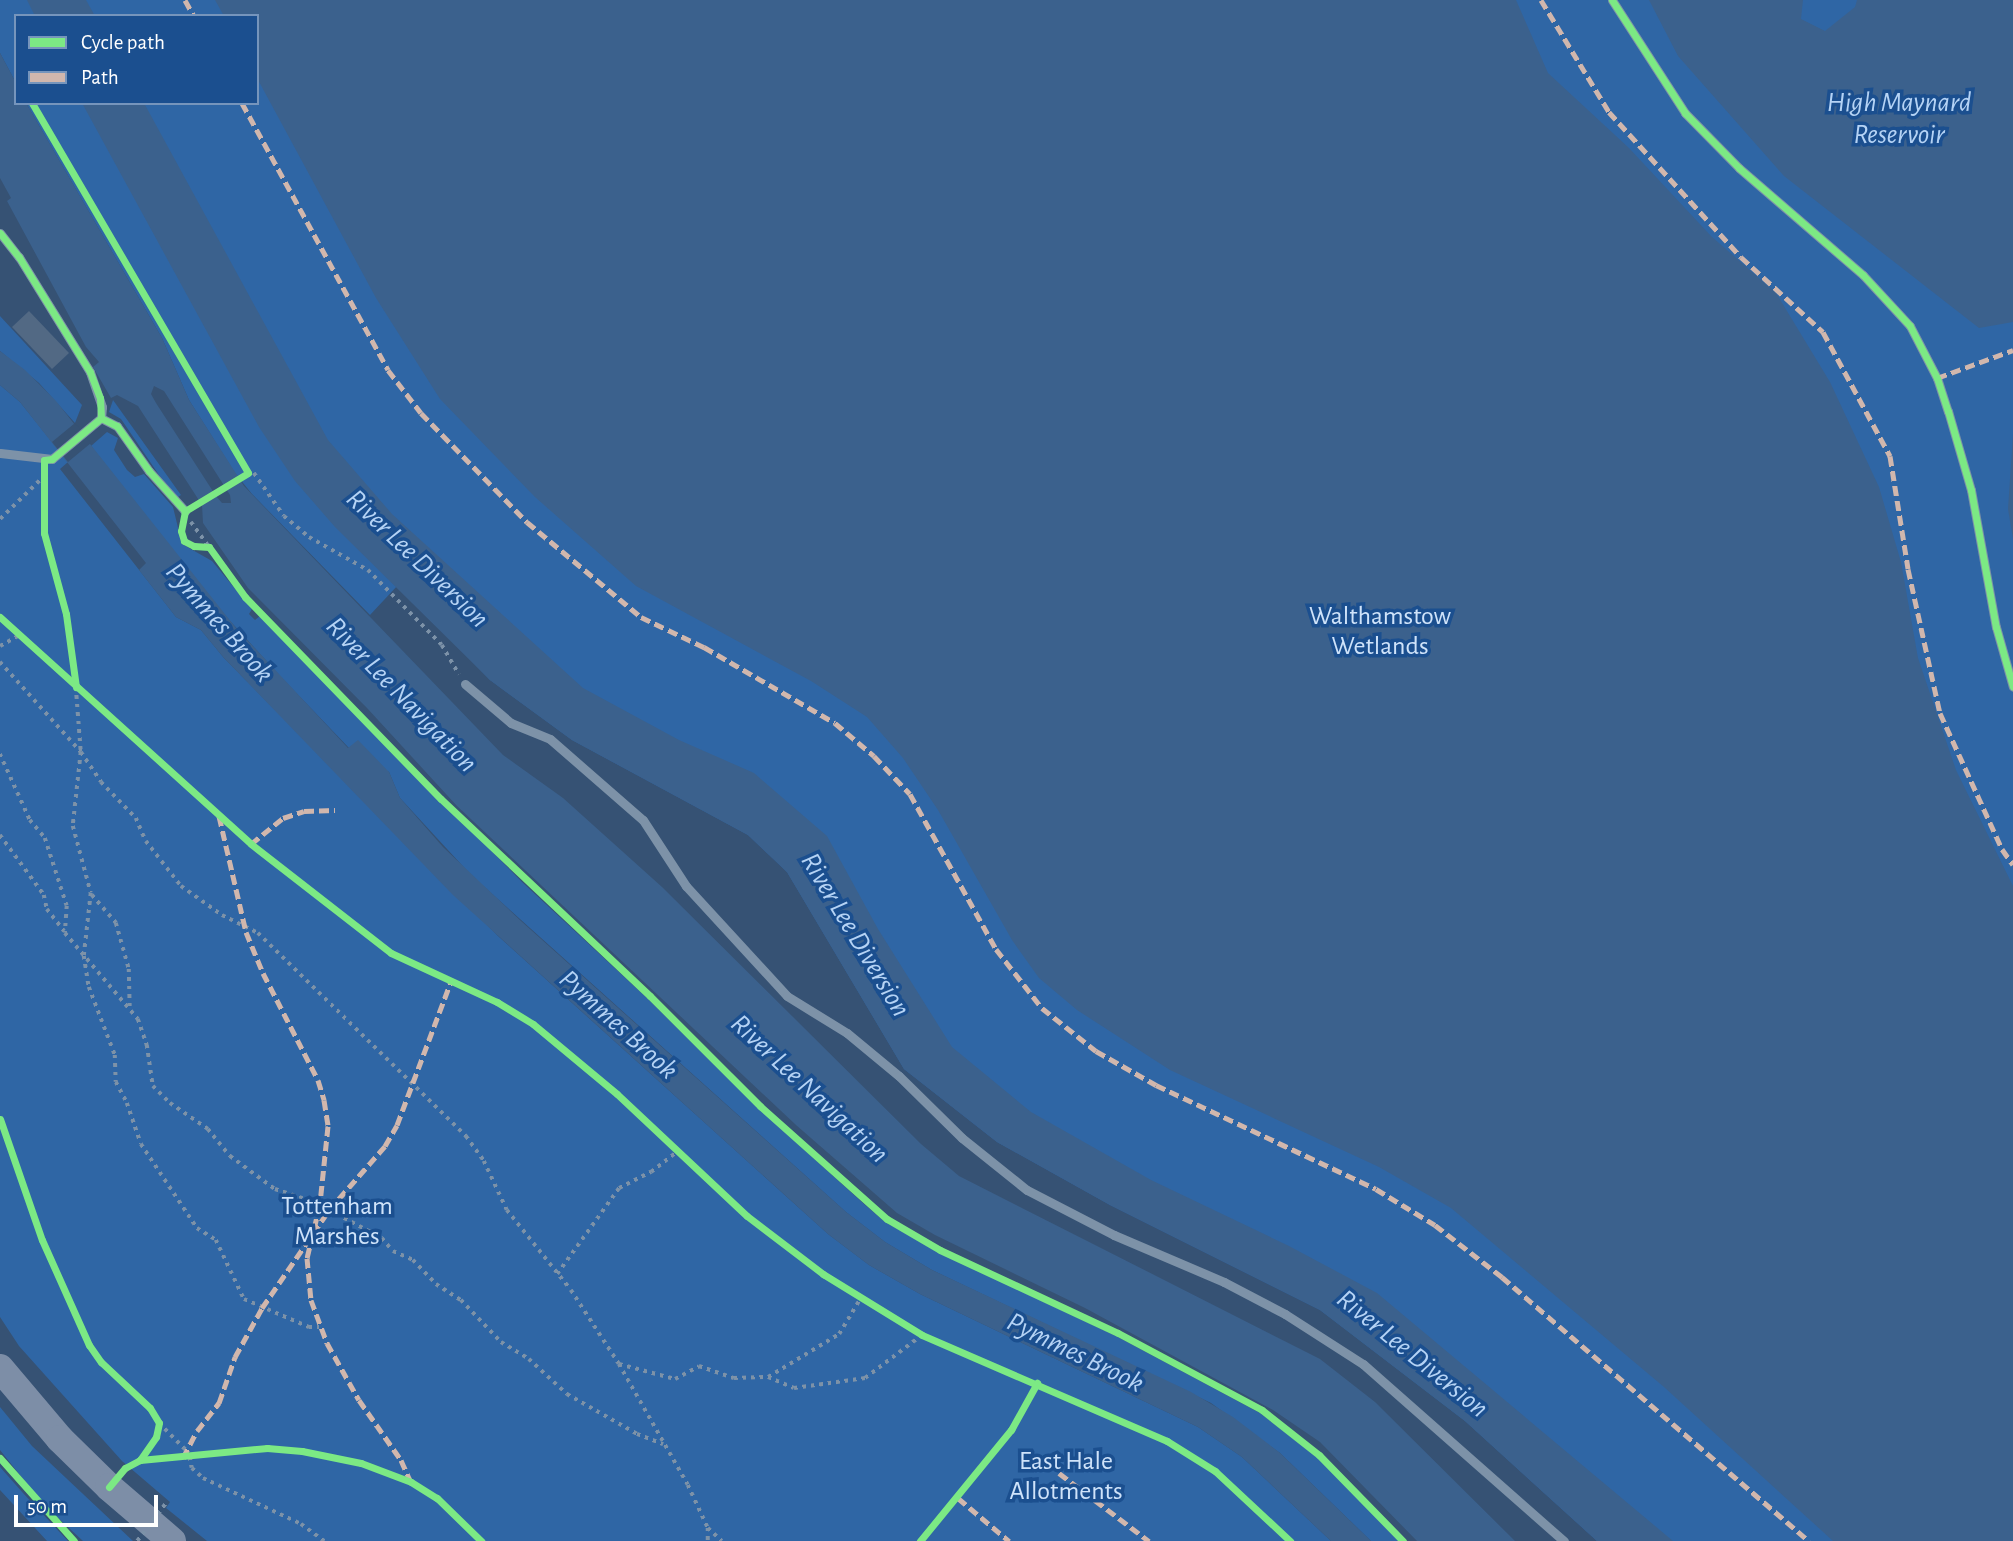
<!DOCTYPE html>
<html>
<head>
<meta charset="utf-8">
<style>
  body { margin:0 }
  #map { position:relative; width:2013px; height:1541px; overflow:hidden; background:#365274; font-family:"Alegreya Sans",sans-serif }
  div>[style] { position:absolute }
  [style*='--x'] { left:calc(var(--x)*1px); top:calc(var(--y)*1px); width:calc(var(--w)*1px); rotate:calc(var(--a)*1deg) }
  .green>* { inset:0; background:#2f66a5 }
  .water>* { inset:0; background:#3b618d }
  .pier>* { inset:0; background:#365274 }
  .building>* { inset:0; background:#526984 }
  .path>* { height:3.5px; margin-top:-1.75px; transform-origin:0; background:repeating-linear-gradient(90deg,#7d92a8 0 3.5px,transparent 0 8.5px) }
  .lane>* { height:9px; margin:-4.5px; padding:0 4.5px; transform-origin:4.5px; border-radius:4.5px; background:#7d92a8 }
  .primary>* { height:28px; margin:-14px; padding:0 14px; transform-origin:14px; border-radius:14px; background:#7d8ea7 }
  .path-bridge>* { height:3.5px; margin-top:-1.75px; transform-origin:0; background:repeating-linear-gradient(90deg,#7d92a8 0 3.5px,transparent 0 8.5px) }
  .quiet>* { height:5px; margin-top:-2.5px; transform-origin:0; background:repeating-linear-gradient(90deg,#d1b7ad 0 10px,transparent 0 15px) }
  .cycleway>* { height:7px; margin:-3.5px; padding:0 3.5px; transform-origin:3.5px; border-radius:3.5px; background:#7ce984 }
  span { translate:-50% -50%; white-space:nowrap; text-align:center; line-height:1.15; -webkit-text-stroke:7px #1b4f8f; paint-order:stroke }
  .park-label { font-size:26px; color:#cfe3fa }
  .water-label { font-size:28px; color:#b5d3f5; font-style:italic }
  .legend { position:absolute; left:14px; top:14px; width:245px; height:91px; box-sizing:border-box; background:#1b4f8f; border:2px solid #7695bc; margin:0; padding:9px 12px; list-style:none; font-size:21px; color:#fff }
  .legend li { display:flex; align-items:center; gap:14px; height:35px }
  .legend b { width:35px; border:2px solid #7695bc }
  .scale { position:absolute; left:14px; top:1495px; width:144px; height:32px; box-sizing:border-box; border:4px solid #fff; border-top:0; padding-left:9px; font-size:21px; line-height:24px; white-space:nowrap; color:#fff; -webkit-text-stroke:5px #1b4f8f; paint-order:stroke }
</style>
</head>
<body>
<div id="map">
  <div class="green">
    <div style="clip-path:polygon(0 0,2013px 0,2013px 1541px,1597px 1541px,1465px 1421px,1320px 1310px,1110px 1205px,997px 1142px,904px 1069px,787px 872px,748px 835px,572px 740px,490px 680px,398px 585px,370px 615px,252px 494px,235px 473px,189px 400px,162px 338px,26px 103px,257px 103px,257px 16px,16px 16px,16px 83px,0 53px)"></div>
    <div style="clip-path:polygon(0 316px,82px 405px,75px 423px,39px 383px,0 351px)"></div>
    <div style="clip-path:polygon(0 385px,20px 402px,68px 462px,60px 469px,176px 617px,201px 630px,224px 658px,498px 936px,828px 1234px,869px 1265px,920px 1294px,1198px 1427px,1242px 1457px,1331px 1541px,207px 1541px,166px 1508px,170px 1502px,122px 1461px,19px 1346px,0 1317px)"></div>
    <div style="clip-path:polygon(113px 400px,181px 495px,178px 497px,159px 475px,121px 419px,109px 412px)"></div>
    <div style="clip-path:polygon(107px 432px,118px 438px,114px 450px,127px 470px,135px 477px,144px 474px,173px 507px,182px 544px,212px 561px,252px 609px,249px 614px,255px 620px,260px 616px,522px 882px,648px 999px,758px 1108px,864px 1204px,885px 1222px,938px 1252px,1116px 1336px,1260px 1413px,1317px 1457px,1399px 1541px,1371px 1541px,1280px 1453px,1211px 1403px,932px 1270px,885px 1242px,846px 1212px,471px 875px,400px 798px,389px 772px,349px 748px,281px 677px,212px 601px,91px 446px)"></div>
    <div style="clip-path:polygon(0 1407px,32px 1446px,133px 1541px,83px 1541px,43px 1504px,0 1450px)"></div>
    <div style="clip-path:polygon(0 1467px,23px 1493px,68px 1541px,47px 1541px,0 1490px)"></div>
  </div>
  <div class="water">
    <div style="clip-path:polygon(27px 0,86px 0,95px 16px,35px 16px)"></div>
    <div style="clip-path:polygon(215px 0,1516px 0,1548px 73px,1629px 148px,1711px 236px,1776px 293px,1830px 382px,1879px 487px,1901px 562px,1918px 658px,1956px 770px,2013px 886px,2013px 1541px,1833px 1541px,1664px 1387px,1451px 1208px,1379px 1167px,1170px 1070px,1077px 1010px,1039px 978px,1012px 940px,938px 810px,903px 758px,867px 717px,811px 681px,636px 586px,535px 497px,440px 399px,376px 298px,257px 78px,257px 16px,224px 16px)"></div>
    <div style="clip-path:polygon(1649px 0,1803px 0,1801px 19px,1825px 31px,1855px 7px,1857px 0,2013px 0,2013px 322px,1979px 328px,1784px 176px,1678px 56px)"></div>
    <div style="clip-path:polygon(evenodd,0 53px,16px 83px,16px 103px,26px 103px,162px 338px,189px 400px,244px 486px,503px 755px,563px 798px,662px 887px,921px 1144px,959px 1176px,1320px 1359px,1375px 1402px,1515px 1541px,1417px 1541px,1320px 1442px,1273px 1410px,1085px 1308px,935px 1235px,897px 1213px,796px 1125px,457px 806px,367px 708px,248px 588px,203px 523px,202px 505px,138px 406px,117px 395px,111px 398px,93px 367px,99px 362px,86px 347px,7px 201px,11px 198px,0 178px,0 53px,154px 386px,164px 391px,230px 495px,231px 503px,222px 503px,216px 496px,156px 403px,151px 394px,154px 386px)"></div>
    <div style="clip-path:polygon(82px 103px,144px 103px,328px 440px,392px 514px,583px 688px,679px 740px,754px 773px,827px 836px,878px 929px,952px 1047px,1031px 1112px,1151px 1180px,1289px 1246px,1377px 1293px,1673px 1541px,1597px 1541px,1465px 1421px,1320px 1310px,1110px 1205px,997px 1142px,904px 1069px,787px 872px,748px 835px,572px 740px,490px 680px,335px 527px,295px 481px,259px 427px)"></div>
    <div style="clip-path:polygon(0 351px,25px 370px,56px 401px,236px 628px,348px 748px,358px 740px,389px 772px,400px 798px,443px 847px,521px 921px,846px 1212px,885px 1242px,932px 1270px,1191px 1392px,1233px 1417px,1280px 1453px,1371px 1541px,1331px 1541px,1242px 1457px,1198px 1427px,920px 1294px,869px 1265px,828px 1234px,453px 895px,224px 658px,201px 630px,176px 617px,139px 570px,146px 563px,20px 402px,0 385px)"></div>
    <div style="clip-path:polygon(2013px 434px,2013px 539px,2008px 509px)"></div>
  </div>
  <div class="pier">
    <div style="clip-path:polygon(75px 423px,91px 443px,68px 462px,52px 442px)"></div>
  </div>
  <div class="building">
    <div style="clip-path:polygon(29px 311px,69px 353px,52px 369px,12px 327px)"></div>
  </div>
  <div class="path">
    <div style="--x:248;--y:473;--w:6;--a:0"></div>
    <div style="--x:254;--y:473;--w:52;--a:55.1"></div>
    <div style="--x:284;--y:516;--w:33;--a:40"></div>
    <div style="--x:309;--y:537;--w:68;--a:29.2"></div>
    <div style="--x:368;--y:570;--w:105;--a:45.4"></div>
    <div style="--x:442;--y:645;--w:34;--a:60"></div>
    <div style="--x:0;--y:519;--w:60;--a:-44.3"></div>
    <div style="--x:191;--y:522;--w:31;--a:54"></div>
    <div style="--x:0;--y:646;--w:23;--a:-29"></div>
    <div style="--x:0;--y:662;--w:121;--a:48"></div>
    <div style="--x:81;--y:752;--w:36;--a:56"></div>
    <div style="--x:101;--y:782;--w:50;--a:45.8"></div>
    <div style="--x:136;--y:818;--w:25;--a:67"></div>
    <div style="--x:146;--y:841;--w:57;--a:52.1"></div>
    <div style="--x:181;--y:886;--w:50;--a:35.3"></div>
    <div style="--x:222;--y:915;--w:40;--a:26.6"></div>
    <div style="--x:258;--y:933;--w:291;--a:44.3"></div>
    <div style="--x:466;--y:1136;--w:31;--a:54"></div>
    <div style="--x:484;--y:1161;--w:54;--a:64.9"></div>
    <div style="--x:507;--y:1210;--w:102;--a:51.3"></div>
    <div style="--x:571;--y:1290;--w:88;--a:57"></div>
    <div style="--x:619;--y:1364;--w:139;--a:60.3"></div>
    <div style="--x:688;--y:1485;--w:47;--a:65.1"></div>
    <div style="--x:708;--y:1528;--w:13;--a:90"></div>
    <div style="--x:76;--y:687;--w:65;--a:85.6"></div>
    <div style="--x:81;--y:752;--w:74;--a:96.2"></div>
    <div style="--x:73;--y:826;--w:69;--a:75"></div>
    <div style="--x:91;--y:893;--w:63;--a:96.3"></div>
    <div style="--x:84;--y:956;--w:31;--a:81"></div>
    <div style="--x:89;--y:987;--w:73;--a:69.1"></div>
    <div style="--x:115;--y:1055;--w:27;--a:88"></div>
    <div style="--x:116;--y:1082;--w:24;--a:62"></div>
    <div style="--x:127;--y:1103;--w:43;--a:71.1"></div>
    <div style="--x:141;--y:1144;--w:101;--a:56.3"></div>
    <div style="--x:197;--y:1228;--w:22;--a:32"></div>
    <div style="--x:216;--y:1240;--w:65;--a:64.6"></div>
    <div style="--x:244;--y:1299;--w:71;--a:23.3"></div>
    <div style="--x:309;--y:1327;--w:10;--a:0"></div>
    <div style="--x:0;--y:754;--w:72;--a:65.6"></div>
    <div style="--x:30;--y:820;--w:23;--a:50"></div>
    <div style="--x:45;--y:838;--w:71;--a:72.1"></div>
    <div style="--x:67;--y:906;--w:27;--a:94"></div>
    <div style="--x:65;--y:933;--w:113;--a:49.7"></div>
    <div style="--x:138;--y:1019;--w:28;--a:71"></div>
    <div style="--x:147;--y:1045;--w:41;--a:81.7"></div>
    <div style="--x:153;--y:1086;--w:24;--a:45"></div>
    <div style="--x:170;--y:1103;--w:46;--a:34.4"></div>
    <div style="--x:208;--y:1129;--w:35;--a:51"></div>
    <div style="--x:230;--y:1156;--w:56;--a:36.3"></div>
    <div style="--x:275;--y:1189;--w:47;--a:18.4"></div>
    <div style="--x:0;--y:835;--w:74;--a:53.7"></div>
    <div style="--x:44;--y:895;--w:14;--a:78"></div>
    <div style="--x:47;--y:909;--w:28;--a:52"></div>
    <div style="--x:92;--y:895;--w:37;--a:49"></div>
    <div style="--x:116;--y:923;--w:48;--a:74.2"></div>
    <div style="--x:129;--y:969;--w:40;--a:88.6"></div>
    <div style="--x:329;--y:1210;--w:60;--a:27.8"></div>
    <div style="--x:382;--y:1238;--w:17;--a:50"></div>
    <div style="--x:393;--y:1251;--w:22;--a:24"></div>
    <div style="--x:413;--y:1260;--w:33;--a:46"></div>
    <div style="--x:436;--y:1284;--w:30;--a:33"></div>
    <div style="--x:461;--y:1300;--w:58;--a:46.4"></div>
    <div style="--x:501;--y:1342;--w:33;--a:31"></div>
    <div style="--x:529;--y:1359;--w:52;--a:42.6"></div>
    <div style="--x:567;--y:1394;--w:81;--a:29.7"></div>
    <div style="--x:637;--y:1434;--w:28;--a:21"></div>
    <div style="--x:557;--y:1274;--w:106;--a:-54.2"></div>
    <div style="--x:619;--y:1188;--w:36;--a:-27"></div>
    <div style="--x:651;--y:1172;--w:34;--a:-38"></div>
    <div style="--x:619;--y:1364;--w:58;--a:15"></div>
    <div style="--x:675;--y:1379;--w:27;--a:-28"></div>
    <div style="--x:699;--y:1366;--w:37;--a:19"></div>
    <div style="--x:734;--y:1378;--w:34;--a:-2"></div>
    <div style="--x:768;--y:1377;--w:83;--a:-31.2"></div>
    <div style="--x:839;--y:1334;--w:41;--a:-59"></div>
    <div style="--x:768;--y:1377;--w:28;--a:23"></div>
    <div style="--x:794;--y:1388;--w:72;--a:-8"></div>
    <div style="--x:865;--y:1378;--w:71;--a:-37"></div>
    <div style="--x:159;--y:1423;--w:40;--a:45"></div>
    <div style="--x:190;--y:1457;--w:11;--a:80"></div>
    <div style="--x:192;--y:1468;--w:15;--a:42"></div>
    <div style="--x:203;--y:1478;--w:108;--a:25.1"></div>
    <div style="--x:301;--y:1524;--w:29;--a:36"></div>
    <div style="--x:708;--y:1528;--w:19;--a:43"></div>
  </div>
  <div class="lane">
    <div style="--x:1612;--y:0;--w:135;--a:57.1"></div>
    <div style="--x:1685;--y:113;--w:77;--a:45.5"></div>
    <div style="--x:1739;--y:168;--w:164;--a:40.8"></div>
    <div style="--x:1863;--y:275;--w:69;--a:47.3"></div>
    <div style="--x:1910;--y:326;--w:59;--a:62.6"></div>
    <div style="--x:1937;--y:378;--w:35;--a:72"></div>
    <div style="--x:1948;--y:411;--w:82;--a:73.8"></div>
    <div style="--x:1971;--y:490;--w:139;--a:79.7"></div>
    <div style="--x:1996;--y:627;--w:62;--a:74.2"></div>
    <div style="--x:0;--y:233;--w:31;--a:52"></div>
    <div style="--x:19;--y:257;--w:135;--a:58.3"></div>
    <div style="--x:90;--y:372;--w:37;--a:71"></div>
    <div style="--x:102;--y:407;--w:11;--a:95"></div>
    <div style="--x:101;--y:418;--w:64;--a:140.1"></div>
    <div style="--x:52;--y:459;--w:52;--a:-173.4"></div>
    <div style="--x:101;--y:418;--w:18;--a:27"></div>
    <div style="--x:117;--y:426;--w:55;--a:54.6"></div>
    <div style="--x:149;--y:471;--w:54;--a:48"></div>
    <div style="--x:465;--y:684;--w:60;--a:40.3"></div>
    <div style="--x:511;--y:723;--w:42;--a:22.3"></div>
    <div style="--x:550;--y:739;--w:123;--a:41.1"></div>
    <div style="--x:643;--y:820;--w:79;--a:56.9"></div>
    <div style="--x:686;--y:886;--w:149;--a:47.4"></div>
    <div style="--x:787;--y:996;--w:70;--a:31.7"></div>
    <div style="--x:847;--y:1033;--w:67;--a:39.6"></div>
    <div style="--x:899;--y:1076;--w:88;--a:44.5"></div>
    <div style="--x:962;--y:1138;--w:83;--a:38.7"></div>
    <div style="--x:1027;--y:1190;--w:98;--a:27.3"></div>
    <div style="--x:1114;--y:1235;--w:120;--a:23.1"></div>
    <div style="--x:1224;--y:1282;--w:69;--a:27.7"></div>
    <div style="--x:1285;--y:1314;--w:93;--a:32.7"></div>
    <div style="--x:1363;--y:1364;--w:268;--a:41.4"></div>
  </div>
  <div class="primary">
    <div style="--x:0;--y:1368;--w:93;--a:49.8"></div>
    <div style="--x:60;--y:1439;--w:69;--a:44.4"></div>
    <div style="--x:109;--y:1487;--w:83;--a:40.6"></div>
  </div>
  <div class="path-bridge">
    <div style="--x:137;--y:1541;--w:48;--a:-52.7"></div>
  </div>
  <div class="quiet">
    <div style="--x:185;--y:0;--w:18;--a:61"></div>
    <div style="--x:1541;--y:0;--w:131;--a:58.7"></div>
    <div style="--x:1609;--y:112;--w:196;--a:47.7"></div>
    <div style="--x:1741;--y:257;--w:111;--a:42.4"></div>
    <div style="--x:1823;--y:332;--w:141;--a:61.6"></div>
    <div style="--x:1890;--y:456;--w:114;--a:80.9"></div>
    <div style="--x:1908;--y:569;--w:148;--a:77.5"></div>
    <div style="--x:1940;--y:713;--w:149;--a:65.5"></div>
    <div style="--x:2002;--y:849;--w:19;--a:55"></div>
    <div style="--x:242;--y:103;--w:304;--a:61.3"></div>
    <div style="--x:388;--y:370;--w:54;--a:52.5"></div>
    <div style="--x:421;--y:413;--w:152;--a:45.8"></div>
    <div style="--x:527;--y:522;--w:148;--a:39.8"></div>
    <div style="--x:641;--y:617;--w:70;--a:25.5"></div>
    <div style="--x:704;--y:647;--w:151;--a:30.1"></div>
    <div style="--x:835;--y:723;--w:51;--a:40.2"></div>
    <div style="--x:874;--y:756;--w:52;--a:46.5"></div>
    <div style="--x:910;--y:794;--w:177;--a:61"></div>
    <div style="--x:996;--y:949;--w:75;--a:52.1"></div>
    <div style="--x:1042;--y:1008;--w:69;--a:38.5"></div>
    <div style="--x:1096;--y:1051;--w:69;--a:29.5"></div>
    <div style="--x:1156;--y:1085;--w:243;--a:25.3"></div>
    <div style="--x:1376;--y:1189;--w:69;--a:31.4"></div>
    <div style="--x:1435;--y:1225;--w:85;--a:37.8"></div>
    <div style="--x:1502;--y:1277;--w:405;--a:40.7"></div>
    <div style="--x:1937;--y:378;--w:81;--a:-20.2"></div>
    <div style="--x:219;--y:816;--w:119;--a:76.9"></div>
    <div style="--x:246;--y:932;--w:44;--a:67.5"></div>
    <div style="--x:263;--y:973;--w:120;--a:62.8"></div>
    <div style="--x:318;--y:1080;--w:21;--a:73"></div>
    <div style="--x:324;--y:1100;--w:26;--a:81"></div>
    <div style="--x:328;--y:1126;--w:78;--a:95.9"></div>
    <div style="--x:320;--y:1204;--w:56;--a:103.5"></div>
    <div style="--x:307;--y:1258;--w:42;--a:84.6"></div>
    <div style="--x:311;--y:1300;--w:46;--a:69.6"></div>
    <div style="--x:327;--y:1343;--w:65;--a:60.7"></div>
    <div style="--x:359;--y:1400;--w:73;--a:55"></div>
    <div style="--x:401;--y:1460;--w:24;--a:66"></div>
    <div style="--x:251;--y:844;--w:41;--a:-39.1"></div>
    <div style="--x:283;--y:818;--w:22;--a:-18"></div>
    <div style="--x:304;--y:811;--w:31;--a:-2"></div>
    <div style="--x:183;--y:1458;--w:30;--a:-63"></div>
    <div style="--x:197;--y:1431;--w:36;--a:-52"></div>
    <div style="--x:219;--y:1403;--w:49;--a:-70.8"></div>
    <div style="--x:235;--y:1357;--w:56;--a:-61.1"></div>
    <div style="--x:262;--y:1308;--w:119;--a:-55.6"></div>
    <div style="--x:329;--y:1210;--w:85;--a:-48.8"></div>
    <div style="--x:385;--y:1146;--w:24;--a:-60"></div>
    <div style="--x:397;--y:1125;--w:154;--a:-69.4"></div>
    <div style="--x:1059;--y:1473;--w:113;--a:37.1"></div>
    <div style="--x:958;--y:1498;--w:67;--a:40.1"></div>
  </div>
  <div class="cycleway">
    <div style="--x:1612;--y:0;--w:135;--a:57.1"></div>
    <div style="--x:1685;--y:113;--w:77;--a:45.5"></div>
    <div style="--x:1739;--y:168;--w:164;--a:40.8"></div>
    <div style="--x:1863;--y:275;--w:69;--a:47.3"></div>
    <div style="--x:1910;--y:326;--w:59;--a:62.6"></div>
    <div style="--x:1937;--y:378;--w:35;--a:72"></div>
    <div style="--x:1948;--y:411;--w:82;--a:73.8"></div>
    <div style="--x:1971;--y:490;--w:139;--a:79.7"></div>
    <div style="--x:1996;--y:627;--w:62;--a:74.2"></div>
    <div style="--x:32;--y:103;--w:428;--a:59.7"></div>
    <div style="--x:248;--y:473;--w:74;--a:148.9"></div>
    <div style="--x:185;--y:511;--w:20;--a:101"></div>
    <div style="--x:181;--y:531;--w:10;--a:73"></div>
    <div style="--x:184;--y:541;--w:11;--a:27"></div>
    <div style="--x:194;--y:546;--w:15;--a:4"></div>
    <div style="--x:209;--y:547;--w:62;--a:54.2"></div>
    <div style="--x:245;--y:597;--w:281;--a:45.9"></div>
    <div style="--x:441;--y:799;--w:287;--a:43.3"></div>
    <div style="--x:650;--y:996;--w:156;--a:45"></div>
    <div style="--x:760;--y:1106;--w:170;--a:41.7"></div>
    <div style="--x:887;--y:1219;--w:61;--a:30.3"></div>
    <div style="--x:940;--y:1250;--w:196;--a:25"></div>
    <div style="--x:1118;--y:1333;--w:163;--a:28.1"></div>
    <div style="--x:1262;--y:1410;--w:73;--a:38.3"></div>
    <div style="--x:1319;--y:1455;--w:120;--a:45.7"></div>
    <div style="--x:0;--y:233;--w:31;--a:52"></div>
    <div style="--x:19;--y:257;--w:135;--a:58.3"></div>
    <div style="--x:90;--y:372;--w:28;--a:69"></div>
    <div style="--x:100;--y:398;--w:20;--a:87"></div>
    <div style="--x:101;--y:418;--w:64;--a:140.1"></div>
    <div style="--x:52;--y:459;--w:8;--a:173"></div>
    <div style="--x:44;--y:460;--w:73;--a:90"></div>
    <div style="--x:44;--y:533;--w:84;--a:74.8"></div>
    <div style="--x:66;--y:614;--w:74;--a:82.2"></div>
    <div style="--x:101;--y:418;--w:18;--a:27"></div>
    <div style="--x:117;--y:426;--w:55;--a:54.6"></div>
    <div style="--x:149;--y:471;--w:54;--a:48"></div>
    <div style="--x:0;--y:617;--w:338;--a:42.1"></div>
    <div style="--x:251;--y:844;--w:177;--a:37.9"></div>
    <div style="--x:391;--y:953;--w:117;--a:24.8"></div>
    <div style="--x:497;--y:1002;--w:42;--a:31.4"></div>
    <div style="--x:533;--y:1024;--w:109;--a:39.8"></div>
    <div style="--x:617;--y:1094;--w:178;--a:43.2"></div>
    <div style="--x:747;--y:1216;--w:96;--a:37.3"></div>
    <div style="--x:823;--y:1274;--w:116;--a:31.6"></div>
    <div style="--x:922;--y:1335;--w:267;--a:23.4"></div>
    <div style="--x:1167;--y:1441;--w:57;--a:32"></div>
    <div style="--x:1215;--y:1471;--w:103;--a:43"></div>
    <div style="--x:0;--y:1119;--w:128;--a:70.9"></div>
    <div style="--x:42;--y:1240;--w:115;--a:65.9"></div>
    <div style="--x:89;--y:1345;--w:21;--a:55"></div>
    <div style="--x:101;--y:1362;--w:67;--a:43.2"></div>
    <div style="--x:150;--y:1408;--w:17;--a:59"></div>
    <div style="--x:159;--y:1423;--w:14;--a:102"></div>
    <div style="--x:156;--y:1437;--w:28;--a:125"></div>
    <div style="--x:0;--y:1458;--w:111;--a:48.3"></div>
    <div style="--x:109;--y:1487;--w:25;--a:-50"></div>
    <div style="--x:125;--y:1468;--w:17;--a:-28"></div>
    <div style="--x:140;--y:1460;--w:128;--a:-5.4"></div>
    <div style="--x:267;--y:1448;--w:35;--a:5"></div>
    <div style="--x:302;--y:1451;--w:60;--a:11.5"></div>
    <div style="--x:361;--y:1463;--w:53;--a:20.8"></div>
    <div style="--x:411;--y:1482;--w:31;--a:32"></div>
    <div style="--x:437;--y:1498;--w:62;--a:44.3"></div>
    <div style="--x:920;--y:1541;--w:144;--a:-50.7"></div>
    <div style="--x:1011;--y:1430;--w:54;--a:-61"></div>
  </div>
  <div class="park-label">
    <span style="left:1380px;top:632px">Walthamstow<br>Wetlands</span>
    <span style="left:337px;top:1222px">Tottenham<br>Marshes</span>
    <span style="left:1066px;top:1477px">East Hale<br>Allotments</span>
  </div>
  <div class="water-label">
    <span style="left:1899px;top:119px">High Maynard<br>Reservoir</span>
    <span style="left:417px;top:559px;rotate:44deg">River Lee Diversion</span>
    <span style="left:219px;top:623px;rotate:49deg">Pymmes Brook</span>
    <span style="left:401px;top:695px;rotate:46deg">River Lee Navigation</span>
    <span style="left:855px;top:935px;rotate:59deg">River Lee Diversion</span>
    <span style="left:618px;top:1025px;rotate:42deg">Pymmes Brook</span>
    <span style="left:809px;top:1089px;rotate:43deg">River Lee Navigation</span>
    <span style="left:1075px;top:1353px;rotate:26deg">Pymmes Brook</span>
    <span style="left:1412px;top:1354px;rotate:39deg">River Lee Diversion</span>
  </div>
  <ul class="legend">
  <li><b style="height:9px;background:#7ce984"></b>Cycle path</li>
  <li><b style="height:9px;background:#d1b7ad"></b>Path</li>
  </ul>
  <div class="scale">50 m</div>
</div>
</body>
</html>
